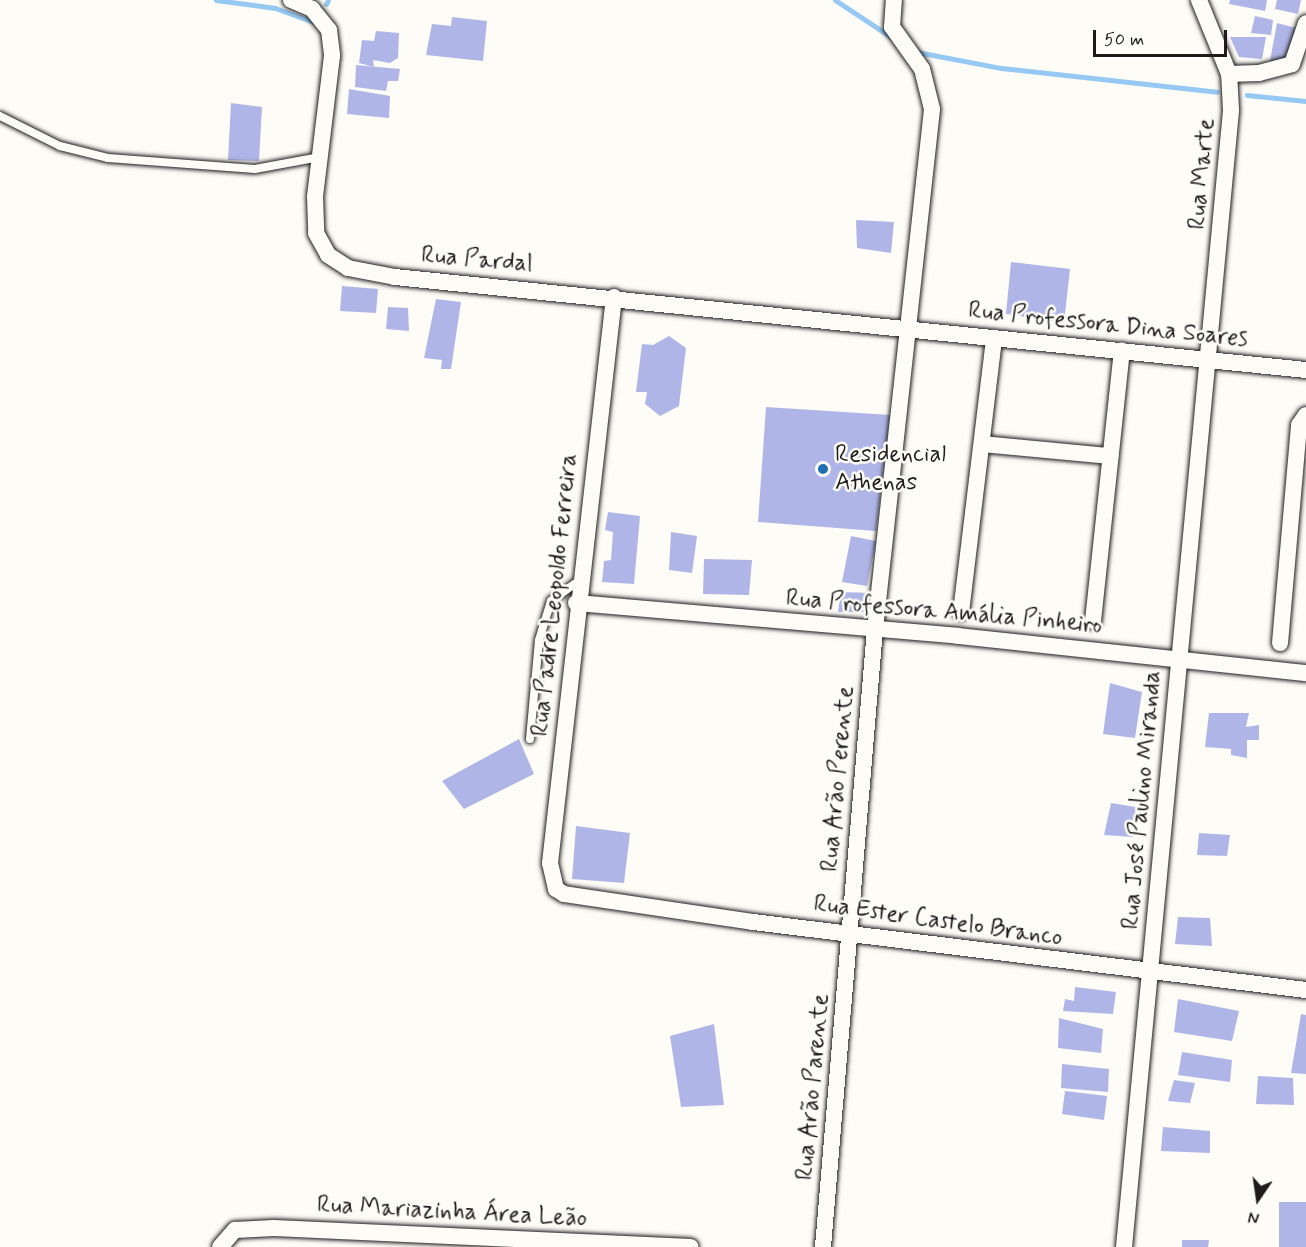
<!DOCTYPE html>
<html>
<head>
<meta charset="utf-8">
<style>
  body { margin:0 }
  #map { position:relative; width:1306px; height:1247px; overflow:hidden; background:#fdfcf7; font-family:Mynerve,sans-serif }
  div>[style] { position:absolute }
  [style*='--x'] { left:calc(var(--x)*1px); top:calc(var(--y)*1px); width:calc(var(--w)*1px); rotate:calc(var(--a)*1deg) }
  .stream>* { height:5px; margin:-2.5px; padding:0 2.5px; transform-origin:2.5px; border-radius:2.5px; background:#95c8f2 }
  .building>* { inset:0; background:#afb6e7 }
  .roads { filter:drop-shadow(0 0 2px #1c1c1c) drop-shadow(0 0 2px #1c1c1c) }
  .service>* { height:8px; margin:-4px; padding:0 4px; transform-origin:4px; border-radius:4px; background:#fdfcf7 }
  .minor>* { height:16px; margin:-8px; padding:0 8px; transform-origin:8px; border-radius:8px; background:#fdfcf7 }
  .dots>* { width:16px; height:16px; translate:-50% -50%; box-sizing:border-box; border:3px solid #fdfcf7; border-radius:50% }
  span { translate:-50% -50%; white-space:nowrap; text-align:center; line-height:1.15; -webkit-text-stroke:5px #fdfcf7; paint-order:stroke }
  .street-label { font-size:24px; color:#1c1c1c }
  .poi-label { font-size:24px; color:#1c1c1c }
  .left { translate:0 -50%; text-align:left }
  .north { position:absolute; left:1228px; top:1169px; width:60px; height:60px; -webkit-text-stroke:4px #fdfcf7; paint-order:stroke; rotate:193deg; font-size:16px; font-weight:700; line-height:24px; text-align:center; color:#1c1c1c }
  .north::after { content:''; display:block; margin:auto; width:21px; height:27px; background:#1c1c1c; clip-path:polygon(50% 0,100% 100%,50% 72%,0 100%) }
  .scale { position:absolute; left:1093px; top:30px; width:134px; height:27px; box-sizing:border-box; border:3px solid #1c1c1c; border-top:0; padding-left:8px; font-size:18px; line-height:21px; white-space:nowrap; color:#1c1c1c; -webkit-text-stroke:4px #fdfcf7; paint-order:stroke }
</style>
</head>
<body>
<div id="map">
  <div class="stream">
    <div style="--x:216;--y:0;--w:60;--a:7.7"></div>
    <div style="--x:275;--y:8;--w:41;--a:19.7"></div>
    <div style="--x:835;--y:0;--w:71;--a:33.5"></div>
    <div style="--x:326;--y:4;--w:4;--a:-63"></div>
    <div style="--x:917;--y:52;--w:86;--a:10.8"></div>
    <div style="--x:1001;--y:68;--w:217;--a:6.3"></div>
    <div style="--x:1247;--y:95;--w:59;--a:5.8"></div>
  </div>
  <div class="building">
    <div style="clip-path:polygon(1230px 0,1267px 0,1265px 11px,1229px 4px)"></div>
    <div style="clip-path:polygon(1277px 0,1301px 0,1298px 14px,1275px 9px)"></div>
    <div style="clip-path:polygon(1255px 16px,1273px 20px,1271px 35px,1251px 33px)"></div>
    <div style="clip-path:polygon(452px 17px,487px 21px,483px 61px,426px 55px,432px 24px,451px 26px)"></div>
    <div style="clip-path:polygon(1277px 23px,1296px 28px,1290px 61px,1270px 61px)"></div>
    <div style="clip-path:polygon(376px 31px,399px 33px,398px 58px,390px 63px,373px 60px,374px 67px,359px 63px,362px 40px,374px 41px)"></div>
    <div style="clip-path:polygon(1230px 37px,1266px 37px,1262px 59px,1239px 57px)"></div>
    <div style="clip-path:polygon(356px 65px,400px 69px,398px 81px,388px 81px,386px 91px,355px 87px)"></div>
    <div style="clip-path:polygon(349px 89px,390px 96px,389px 118px,347px 114px)"></div>
    <div style="clip-path:polygon(231px 103px,262px 107px,259px 161px,228px 160px)"></div>
    <div style="clip-path:polygon(856px 220px,894px 222px,891px 253px,857px 248px)"></div>
    <div style="clip-path:polygon(1011px 262px,1070px 269px,1064px 323px,1006px 314px)"></div>
    <div style="clip-path:polygon(342px 286px,378px 289px,376px 313px,340px 311px)"></div>
    <div style="clip-path:polygon(436px 299px,461px 302px,451px 369px,441px 369px,442px 360px,424px 358px)"></div>
    <div style="clip-path:polygon(388px 307px,408px 308px,409px 331px,386px 329px)"></div>
    <div style="clip-path:polygon(669px 336px,686px 348px,679px 406px,660px 416px,645px 404px,647px 392px,636px 392px,642px 344px,653px 345px)"></div>
    <div style="clip-path:polygon(766px 407px,890px 415px,876px 531px,758px 522px)"></div>
    <div style="clip-path:polygon(608px 512px,640px 516px,634px 584px,602px 582px,604px 561px,611px 560px,613px 532px,605px 530px)"></div>
    <div style="clip-path:polygon(671px 532px,697px 536px,692px 573px,669px 570px)"></div>
    <div style="clip-path:polygon(851px 536px,876px 541px,867px 586px,842px 582px)"></div>
    <div style="clip-path:polygon(704px 559px,752px 560px,749px 595px,703px 594px)"></div>
    <div style="clip-path:polygon(841px 592px,873px 593px,870px 612px,838px 612px)"></div>
    <div style="clip-path:polygon(1110px 683px,1142px 692px,1135px 738px,1103px 734px)"></div>
    <div style="clip-path:polygon(1209px 713px,1249px 713px,1246px 727px,1259px 725px,1259px 740px,1247px 740px,1247px 758px,1231px 755px,1231px 749px,1205px 747px)"></div>
    <div style="clip-path:polygon(519px 739px,534px 774px,464px 809px,442px 781px)"></div>
    <div style="clip-path:polygon(1111px 803px,1136px 807px,1133px 837px,1104px 835px)"></div>
    <div style="clip-path:polygon(576px 826px,630px 833px,624px 883px,572px 879px)"></div>
    <div style="clip-path:polygon(1199px 833px,1230px 835px,1227px 856px,1197px 855px)"></div>
    <div style="clip-path:polygon(1178px 917px,1210px 918px,1212px 946px,1175px 944px)"></div>
    <div style="clip-path:polygon(1075px 987px,1116px 992px,1113px 1014px,1063px 1011px,1065px 999px,1074px 1001px)"></div>
    <div style="clip-path:polygon(1178px 999px,1239px 1011px,1232px 1041px,1174px 1032px)"></div>
    <div style="clip-path:polygon(1301px 1014px,1306px 1015px,1306px 1074px,1291px 1073px)"></div>
    <div style="clip-path:polygon(1059px 1018px,1103px 1029px,1101px 1053px,1058px 1048px)"></div>
    <div style="clip-path:polygon(714px 1024px,724px 1105px,681px 1107px,670px 1036px)"></div>
    <div style="clip-path:polygon(1182px 1052px,1232px 1060px,1230px 1082px,1178px 1075px)"></div>
    <div style="clip-path:polygon(1062px 1064px,1109px 1069px,1108px 1092px,1061px 1088px)"></div>
    <div style="clip-path:polygon(1258px 1076px,1293px 1078px,1294px 1105px,1256px 1104px)"></div>
    <div style="clip-path:polygon(1174px 1080px,1195px 1083px,1190px 1103px,1168px 1101px)"></div>
    <div style="clip-path:polygon(1065px 1091px,1107px 1096px,1104px 1120px,1062px 1114px)"></div>
    <div style="clip-path:polygon(1163px 1127px,1210px 1131px,1210px 1153px,1161px 1151px)"></div>
    <div style="clip-path:polygon(1279px 1202px,1306px 1202px,1306px 1247px,1279px 1247px)"></div>
    <div style="clip-path:polygon(1182px 1240px,1209px 1240px,1208px 1247px,1182px 1247px)"></div>
  </div>
  <div class="roads">
    <div class="service">
      <div style="--x:0;--y:116;--w:67;--a:26.6"></div>
      <div style="--x:60;--y:146;--w:49;--a:14"></div>
      <div style="--x:108;--y:158;--w:147;--a:4.3"></div>
      <div style="--x:255;--y:169;--w:66;--a:-10.5"></div>
      <div style="--x:530;--y:739;--w:99;--a:-84.8"></div>
      <div style="--x:539;--y:640;--w:41;--a:-72.9"></div>
      <div style="--x:551;--y:601;--w:34;--a:-36"></div>
    </div>
    <div class="minor">
      <div style="--x:291;--y:0;--w:23;--a:23"></div>
      <div style="--x:312;--y:9;--w:27;--a:51"></div>
      <div style="--x:329;--y:30;--w:26;--a:83"></div>
      <div style="--x:332;--y:56;--w:141;--a:96.9"></div>
      <div style="--x:315;--y:196;--w:37;--a:88"></div>
      <div style="--x:316;--y:233;--w:25;--a:61"></div>
      <div style="--x:328;--y:255;--w:24;--a:33"></div>
      <div style="--x:348;--y:268;--w:48;--a:10.8"></div>
      <div style="--x:395;--y:277;--w:916;--a:5.83"></div>
      <div style="--x:1229;--y:74;--w:30;--a:-2"></div>
      <div style="--x:1259;--y:73;--w:34;--a:-15"></div>
      <div style="--x:1292;--y:64;--w:43;--a:-71.1"></div>
      <div style="--x:614;--y:297;--w:570;--a:96.45"></div>
      <div style="--x:550;--y:863;--w:27;--a:77"></div>
      <div style="--x:556;--y:889;--w:9;--a:32"></div>
      <div style="--x:564;--y:894;--w:191;--a:8.4"></div>
      <div style="--x:753;--y:922;--w:557;--a:7.01"></div>
      <div style="--x:982;--y:444;--w:129;--a:5.4"></div>
      <div style="--x:576;--y:603;--w:383;--a:4.9"></div>
      <div style="--x:958;--y:636;--w:350;--a:6.1"></div>
      <div style="--x:961;--y:612;--w:276;--a:-83.1"></div>
      <div style="--x:1093;--y:621;--w:272;--a:-83.9"></div>
      <div style="--x:1280;--y:643;--w:219;--a:-85"></div>
      <div style="--x:1299;--y:425;--w:12;--a:-55"></div>
      <div style="--x:220;--y:1247;--w:23;--a:-49"></div>
      <div style="--x:235;--y:1230;--w:39;--a:-3"></div>
      <div style="--x:274;--y:1228;--w:417;--a:2.6"></div>
      <div style="--x:823;--y:1247;--w:620;--a:-85.19"></div>
      <div style="--x:875;--y:629;--w:523;--a:-83.74"></div>
      <div style="--x:932;--y:109;--w:41;--a:-104"></div>
      <div style="--x:922;--y:69;--w:52;--a:-125.5"></div>
      <div style="--x:892;--y:27;--w:27;--a:-86"></div>
      <div style="--x:1124;--y:1247;--w:1142;--a:-84.62"></div>
      <div style="--x:1231;--y:110;--w:36;--a:-93"></div>
      <div style="--x:1229;--y:74;--w:80;--a:-112.1"></div>
    </div>
  </div>
  <div class="dots">
    <div style="left:823px;top:469px;background:#1f6fb2"></div>
  </div>
  <div class="street-label">
    <span style="left:1202px;top:174px;rotate:-85deg">Rua Marte</span>
    <span style="left:477px;top:260px;rotate:5deg">Rua Pardal</span>
    <span style="left:1108px;top:325px;rotate:6deg">Rua Professora Dina Soares</span>
    <span style="left:555px;top:595px;rotate:-84deg">Rua Padre Leopoldo Ferreira</span>
    <span style="left:944px;top:612px;rotate:5deg">Rua Professora Amália Pinheiro</span>
    <span style="left:838px;top:779px;rotate:-85deg">Rua Arão Perente</span>
    <span style="left:1142px;top:800px;rotate:-85deg">Rua José Paulino Miranda</span>
    <span style="left:938px;top:921px;rotate:8deg">Rua Ester Castelo Branco</span>
    <span style="left:813px;top:1087px;rotate:-85deg">Rua Arão Parente</span>
    <span style="left:452px;top:1212px;rotate:3deg">Rua Mariazinha Área Leão</span>
  </div>
  <div class="poi-label">
    <span class="left" style="left:835px;top:469px">Residencial<br>Athenas</span>
  </div>
  <div class="north">N</div>
  <div class="scale">50 m</div>
</div>
</body>
</html>
